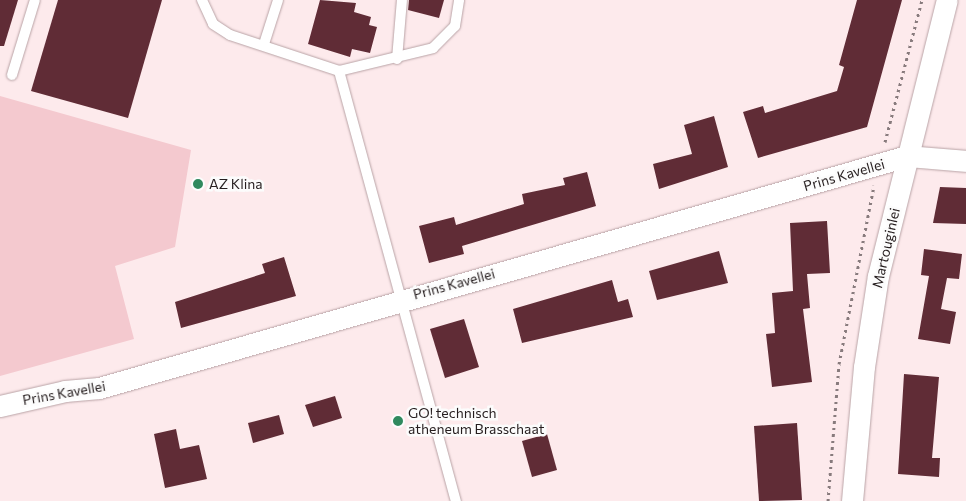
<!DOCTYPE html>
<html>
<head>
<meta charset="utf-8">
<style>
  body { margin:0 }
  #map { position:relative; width:966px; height:501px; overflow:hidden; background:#fdeaec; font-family:Commissioner,sans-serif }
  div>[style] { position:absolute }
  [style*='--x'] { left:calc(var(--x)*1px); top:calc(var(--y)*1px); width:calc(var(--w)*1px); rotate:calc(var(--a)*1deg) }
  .green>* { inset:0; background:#f4c9cf }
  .building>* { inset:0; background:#602c36 }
  .path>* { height:3px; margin-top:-1.5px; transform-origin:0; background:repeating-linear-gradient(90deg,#887b7d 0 2.5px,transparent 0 6.5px) }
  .roads { filter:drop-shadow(0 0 1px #b9a3a6) drop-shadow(0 0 1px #b9a3a6) }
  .lane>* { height:10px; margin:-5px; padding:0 5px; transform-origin:5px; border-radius:5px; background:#fff }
  .street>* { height:21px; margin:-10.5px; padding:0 10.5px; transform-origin:10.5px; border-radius:10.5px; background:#fff }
  .dots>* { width:14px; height:14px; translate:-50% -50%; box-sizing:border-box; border:2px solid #fcfcfc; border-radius:50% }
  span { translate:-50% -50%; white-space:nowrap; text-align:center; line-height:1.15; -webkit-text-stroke:5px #fcfcfc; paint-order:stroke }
  .street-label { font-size:14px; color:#261e1f }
  .poi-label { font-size:14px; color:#261e1f }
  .left { translate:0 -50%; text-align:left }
</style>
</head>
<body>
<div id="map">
  <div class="green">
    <div style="clip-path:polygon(0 96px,191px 150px,175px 247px,115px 266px,134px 339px,0 376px)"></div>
  </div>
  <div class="building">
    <div style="clip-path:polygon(0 0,18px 0,4px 46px,0 46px)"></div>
    <div style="clip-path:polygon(58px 0,162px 0,128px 118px,31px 91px)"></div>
    <div style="clip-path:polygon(320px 0,356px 3px,354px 12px,371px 17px,369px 25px,377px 27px,370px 53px,352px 49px,350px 57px,308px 44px)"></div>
    <div style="clip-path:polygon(409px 0,444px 0,439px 18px,408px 10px)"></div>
    <div style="clip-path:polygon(857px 0,902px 0,867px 127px,758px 158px,743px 112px,763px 106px,765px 113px,837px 91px,844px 67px,839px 65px)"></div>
    <div style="clip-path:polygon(714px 116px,728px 167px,659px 189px,653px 164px,692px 154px,684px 125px)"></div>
    <div style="clip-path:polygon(587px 172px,596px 206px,462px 246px,464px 254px,429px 263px,419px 226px,454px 217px,456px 225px,524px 204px,522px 194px,565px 185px,563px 178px)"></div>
    <div style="clip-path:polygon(940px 187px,966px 188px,966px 224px,933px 223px)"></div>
    <div style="clip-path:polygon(827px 221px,830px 273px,807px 274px,810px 308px,803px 309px,812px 382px,772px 387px,766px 334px,775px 333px,772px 293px,793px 291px,790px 223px)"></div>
    <div style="clip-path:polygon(924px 249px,962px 254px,959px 279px,947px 278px,941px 309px,956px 312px,950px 344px,918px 339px,929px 276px,921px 275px)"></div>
    <div style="clip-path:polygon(719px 251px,728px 283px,657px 300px,649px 271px)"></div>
    <div style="clip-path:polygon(284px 257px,296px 296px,181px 328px,175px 302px,265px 273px,262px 264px)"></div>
    <div style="clip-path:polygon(612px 280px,618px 302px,628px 299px,633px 317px,522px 343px,513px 309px)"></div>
    <div style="clip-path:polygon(464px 319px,479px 367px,445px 378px,430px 329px)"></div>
    <div style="clip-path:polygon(904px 374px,939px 377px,932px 458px,940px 458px,939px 477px,898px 474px)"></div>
    <div style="clip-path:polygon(335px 396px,342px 418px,313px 427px,305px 405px)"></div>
    <div style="clip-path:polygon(279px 415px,284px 434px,253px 443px,248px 423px)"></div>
    <div style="clip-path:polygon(797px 423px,802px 500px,759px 501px,754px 426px)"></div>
    <div style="clip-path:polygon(176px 429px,180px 449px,199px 445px,207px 479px,165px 488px,154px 434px)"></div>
    <div style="clip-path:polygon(547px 434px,557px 470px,532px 477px,522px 441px)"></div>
  </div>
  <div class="path">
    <div style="--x:885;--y:142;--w:147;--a:-75.4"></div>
    <div style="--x:828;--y:501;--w:137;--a:-85.4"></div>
    <div style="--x:839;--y:364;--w:182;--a:-78.9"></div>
  </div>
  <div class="roads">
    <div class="lane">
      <div style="--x:202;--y:0;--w:26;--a:65"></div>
      <div style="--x:213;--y:24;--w:20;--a:33"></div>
      <div style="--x:230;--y:35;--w:115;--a:18.3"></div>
      <div style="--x:339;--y:71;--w:97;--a:-13.7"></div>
      <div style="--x:433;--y:48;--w:31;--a:-45"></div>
      <div style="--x:455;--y:26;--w:26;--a:-81"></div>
      <div style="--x:264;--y:44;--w:46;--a:-72.3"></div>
      <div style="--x:397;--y:59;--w:59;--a:-85.2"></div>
      <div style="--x:339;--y:71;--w:446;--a:74.8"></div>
      <div style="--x:12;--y:75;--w:78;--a:-73"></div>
    </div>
    <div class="street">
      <div style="--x:0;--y:406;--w:67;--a:-13"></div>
      <div style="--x:65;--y:391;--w:34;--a:-5"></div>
      <div style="--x:99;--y:388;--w:841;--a:-16.02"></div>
      <div style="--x:907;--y:156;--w:59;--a:4.8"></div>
      <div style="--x:852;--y:501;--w:135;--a:-84.9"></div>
      <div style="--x:864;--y:367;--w:92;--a:-81.3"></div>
      <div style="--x:878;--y:276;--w:284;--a:-76"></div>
    </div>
  </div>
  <div class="dots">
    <div style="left:198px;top:184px;background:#30895e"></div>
    <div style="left:398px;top:421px;background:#30895e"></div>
  </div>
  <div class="street-label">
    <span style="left:844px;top:175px;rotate:-16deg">Prins Kavellei</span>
    <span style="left:886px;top:248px;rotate:-77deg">Martouginlei</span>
    <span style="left:454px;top:284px;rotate:-15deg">Prins Kavellei</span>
    <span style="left:64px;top:393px;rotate:-10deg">Prins Kavellei</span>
  </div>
  <div class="poi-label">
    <span class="left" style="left:209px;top:184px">AZ Klina</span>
    <span class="left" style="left:408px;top:421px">GO! technisch<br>atheneum Brasschaat</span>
  </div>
</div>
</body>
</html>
